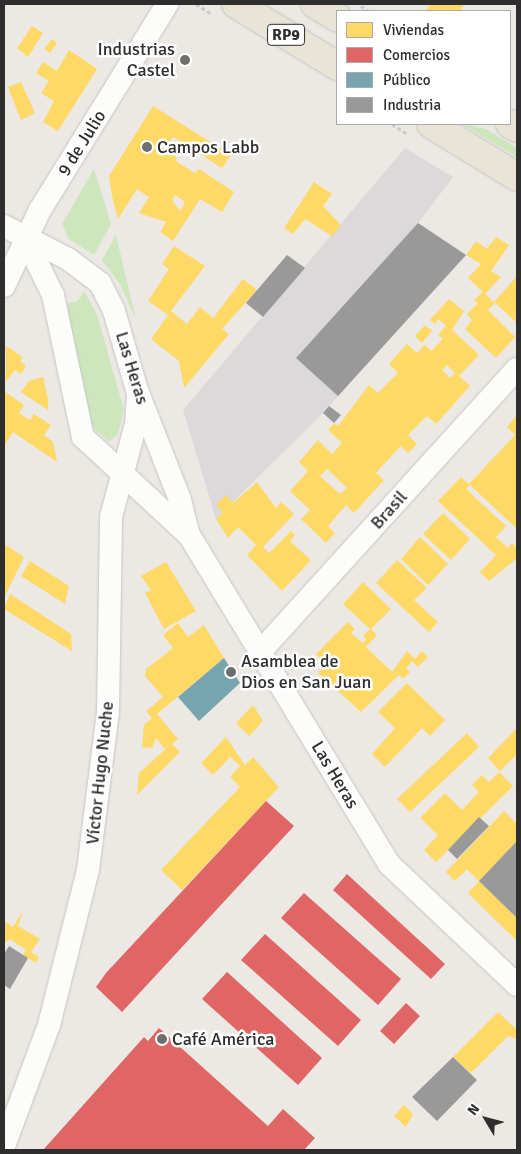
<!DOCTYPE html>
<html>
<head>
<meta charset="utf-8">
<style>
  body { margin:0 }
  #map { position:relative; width:521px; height:1154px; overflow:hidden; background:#ece8e4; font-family:Signika,sans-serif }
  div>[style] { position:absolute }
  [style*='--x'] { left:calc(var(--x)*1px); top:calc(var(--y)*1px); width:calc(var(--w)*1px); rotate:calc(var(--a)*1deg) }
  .industrial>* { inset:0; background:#dcd9db }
  .green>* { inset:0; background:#cee6be }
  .homes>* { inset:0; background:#ffd966 }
  .shops>* { inset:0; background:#e06666 }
  .public>* { inset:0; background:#76a5af }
  .industry>* { inset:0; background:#999 }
  .path>* { height:3px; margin-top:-1.5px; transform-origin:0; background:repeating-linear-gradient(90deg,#c9c9c8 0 4px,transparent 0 6.5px) }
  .roads { filter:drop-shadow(0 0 1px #c5c4c5) drop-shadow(0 0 1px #c5c4c5) }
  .street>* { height:22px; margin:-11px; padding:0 11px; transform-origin:11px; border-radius:11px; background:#fcfcfb }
  .primary>* { height:28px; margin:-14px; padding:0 14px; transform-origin:14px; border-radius:14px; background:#e8e4d6 }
  .dots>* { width:14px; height:14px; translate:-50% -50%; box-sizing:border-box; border:2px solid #fff; border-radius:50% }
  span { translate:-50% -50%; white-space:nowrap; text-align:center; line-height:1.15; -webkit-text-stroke:5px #fff; paint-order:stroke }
  .shield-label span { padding:1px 4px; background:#fff; border:1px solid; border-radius:4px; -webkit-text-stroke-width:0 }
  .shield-label { font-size:16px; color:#2e2e2e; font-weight:700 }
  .poi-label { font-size:18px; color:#2e2e2e }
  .right { translate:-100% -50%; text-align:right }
  .left { translate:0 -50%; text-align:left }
  .street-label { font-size:18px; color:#2e2e2e }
  .frame { position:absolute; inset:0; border:5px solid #2e2e2e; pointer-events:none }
  .legend { position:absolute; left:336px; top:10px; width:175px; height:115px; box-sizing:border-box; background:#fff; border:1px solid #ababab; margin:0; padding:6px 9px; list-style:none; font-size:15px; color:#2e2e2e }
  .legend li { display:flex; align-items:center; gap:10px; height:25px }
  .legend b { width:25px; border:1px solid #ababab }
  .north { position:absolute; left:461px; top:1094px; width:50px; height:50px; -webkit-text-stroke:4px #fff; paint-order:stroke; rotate:307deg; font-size:14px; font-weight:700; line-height:20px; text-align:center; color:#2e2e2e }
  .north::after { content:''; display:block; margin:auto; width:18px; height:22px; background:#2e2e2e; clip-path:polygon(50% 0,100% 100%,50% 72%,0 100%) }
</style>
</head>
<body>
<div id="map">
  <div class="industrial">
    <div style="clip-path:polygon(405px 148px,453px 177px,418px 223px,466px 255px,323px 413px,216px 519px,183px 410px)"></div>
  </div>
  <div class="green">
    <div style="clip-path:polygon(462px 124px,486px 129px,517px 148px,517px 157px)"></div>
    <div style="clip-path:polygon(94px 169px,111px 224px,94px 255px,69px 239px,62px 224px)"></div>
    <div style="clip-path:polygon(116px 235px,136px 320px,120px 284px,102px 260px)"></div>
    <div style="clip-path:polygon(84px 291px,97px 314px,124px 410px,118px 434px,109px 442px,91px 426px,65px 304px,78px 301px)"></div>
  </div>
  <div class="homes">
    <div style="clip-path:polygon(430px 4px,465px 4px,460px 11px,426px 11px)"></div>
    <div style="clip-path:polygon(32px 26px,43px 33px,28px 57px,17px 48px)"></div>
    <div style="clip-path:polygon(52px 39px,57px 43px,50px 53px,44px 49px)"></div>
    <div style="clip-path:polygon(69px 50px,97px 69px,58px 131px,43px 122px,54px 101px,41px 93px,49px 81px,36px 73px,43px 62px,57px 71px)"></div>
    <div style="clip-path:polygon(21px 82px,35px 113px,21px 120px,8px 87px)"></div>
    <div style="clip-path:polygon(evenodd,153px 106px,231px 155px,222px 168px,173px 137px,166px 147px,175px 153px,177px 162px,195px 173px,199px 169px,234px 192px,222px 212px,200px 199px,173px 241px,160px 232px,166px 222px,139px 213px,149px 197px,137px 189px,118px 219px,112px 196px,109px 176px,153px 106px,175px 195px,185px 202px,180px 211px,172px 200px,175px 195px)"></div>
    <div style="clip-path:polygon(314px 182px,332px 194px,323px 206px,341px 225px,332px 236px,305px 219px,293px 234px,284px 228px)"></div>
    <div style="clip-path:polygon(496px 237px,509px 245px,491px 271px,501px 277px,485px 294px,495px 303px,488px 310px,515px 337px,496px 358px,465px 329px,472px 320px,467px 314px,478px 303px,474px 300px,483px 292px,468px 278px,481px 264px,466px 255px,476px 241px,487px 249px)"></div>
    <div style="clip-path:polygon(174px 246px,205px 266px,171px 311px,187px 324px,200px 307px,213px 318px,243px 279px,257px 290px,222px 329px,229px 334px,184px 388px,179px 361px,151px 339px,168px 315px,148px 301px,169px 269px,162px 264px)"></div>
    <div style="clip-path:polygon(517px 276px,517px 323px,494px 302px)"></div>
    <div style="clip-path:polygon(evenodd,449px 299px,464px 311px,452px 330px,479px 355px,459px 376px,470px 386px,436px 424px,427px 416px,408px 435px,417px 444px,408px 453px,401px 446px,383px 465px,376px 473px,384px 480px,354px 513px,346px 505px,328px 526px,335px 533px,326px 543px,301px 519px,310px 510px,290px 491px,308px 471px,299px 462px,318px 440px,332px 454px,342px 443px,328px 430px,334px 423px,338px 426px,369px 385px,378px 393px,398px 373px,389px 364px,407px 344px,417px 353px,425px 345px,431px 351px,443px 339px,438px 335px,446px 326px,439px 319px,435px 324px,430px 320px,449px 299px,447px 365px,455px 373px,450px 378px,442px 370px,447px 365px,449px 299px,327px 469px,347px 488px,340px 494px,320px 476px,327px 469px)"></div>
    <div style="clip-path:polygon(425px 325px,432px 331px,422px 343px,415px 336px)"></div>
    <div style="clip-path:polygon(6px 346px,23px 357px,20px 361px,26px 366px,21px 374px,15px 370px,6px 382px)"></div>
    <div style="clip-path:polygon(43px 377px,48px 399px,48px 410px,21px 392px,29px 381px)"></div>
    <div style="clip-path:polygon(4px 391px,24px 405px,19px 413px,30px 420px,34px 414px,51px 425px,44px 435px,53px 442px,57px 462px,13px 432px,4px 446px)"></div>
    <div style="clip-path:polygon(517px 415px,517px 529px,470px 485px,466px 489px,506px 526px,496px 537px,508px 548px,512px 543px,517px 548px,517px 558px,489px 581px,480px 572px,496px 555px,438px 501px,461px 477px,469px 484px,515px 435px,507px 427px)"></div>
    <div style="clip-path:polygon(257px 482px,276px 508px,281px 502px,294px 514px,263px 547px,269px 553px,291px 531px,295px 535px,290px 541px,311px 560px,282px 591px,247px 555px,256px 545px,238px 527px,228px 538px,216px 519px,223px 512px,216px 505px,226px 495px,233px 503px)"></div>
    <div style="clip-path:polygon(443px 513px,470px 539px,451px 560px,423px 534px)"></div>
    <div style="clip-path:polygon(420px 537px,448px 564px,428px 585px,401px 559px)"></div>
    <div style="clip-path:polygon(4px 544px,24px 557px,5px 596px,4px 595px)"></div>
    <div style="clip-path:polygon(397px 560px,427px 588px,414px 600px,438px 622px,429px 632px,376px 583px)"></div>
    <div style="clip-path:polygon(30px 561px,69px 586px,65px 604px,21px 576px)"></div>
    <div style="clip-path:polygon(166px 562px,196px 611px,164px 629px,145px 593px,151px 590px,141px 576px)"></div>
    <div style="clip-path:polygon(363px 582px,391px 609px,371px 629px,377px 635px,366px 647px,392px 672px,407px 651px,415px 659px,422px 651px,428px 657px,418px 667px,412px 661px,406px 668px,410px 672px,403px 679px,399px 675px,361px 712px,318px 673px,326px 664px,316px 654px,348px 622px,355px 629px,351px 633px,363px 643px,366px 639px,363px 636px,370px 629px,343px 604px)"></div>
    <div style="clip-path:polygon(10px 594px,71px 634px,72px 651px,4px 609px)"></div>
    <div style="clip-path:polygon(178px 623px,188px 637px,204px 625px,224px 658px,157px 714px,178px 739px,172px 744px,180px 752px,137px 795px,139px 773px,170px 745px,165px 749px,156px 738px,152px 748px,142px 747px,144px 725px,152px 718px,146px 711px,163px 697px,145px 676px,146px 669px,173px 648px,163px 635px)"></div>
    <div style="clip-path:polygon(407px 683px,445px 720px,430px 736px,422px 728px,385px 767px,372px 754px,395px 728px,378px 712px)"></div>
    <div style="clip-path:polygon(253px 705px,263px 721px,249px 736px,236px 723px)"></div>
    <div style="clip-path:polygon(517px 728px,517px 754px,500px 771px,488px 758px)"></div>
    <div style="clip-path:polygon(467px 733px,479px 747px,410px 812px,397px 799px)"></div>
    <div style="clip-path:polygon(226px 737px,245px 765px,253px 757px,279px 787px,182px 890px,161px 870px,240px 787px,230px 777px,240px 766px,230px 757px,213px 775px,201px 763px)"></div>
    <div style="clip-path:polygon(499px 772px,513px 786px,436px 862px,424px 850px,438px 835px,420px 818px,445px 793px,462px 810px,479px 792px,472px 785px,482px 775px,489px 782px)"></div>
    <div style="clip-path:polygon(504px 811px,517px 824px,517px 841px,479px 881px,517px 918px,517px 941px,468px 893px,479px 881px,467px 869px,455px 881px,446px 872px)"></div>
    <div style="clip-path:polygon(23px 911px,18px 926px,40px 939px,31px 952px,39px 957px,36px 963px,23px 955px,26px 950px,10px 939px,4px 943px,4px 921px,13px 927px)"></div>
    <div style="clip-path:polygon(498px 1012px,517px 1030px,517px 1039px,508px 1036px,471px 1073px,453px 1057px)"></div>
    <div style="clip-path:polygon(404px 1105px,413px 1114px,406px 1127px,394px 1116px)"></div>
  </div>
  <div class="shops">
    <div style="clip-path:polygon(266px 801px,294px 826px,122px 1012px,96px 987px,106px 973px)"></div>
    <div style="clip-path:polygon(347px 874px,445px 964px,431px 979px,333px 890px)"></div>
    <div style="clip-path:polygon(304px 893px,401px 979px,378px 1005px,281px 918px)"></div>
    <div style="clip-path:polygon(265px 934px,361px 1020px,338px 1046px,241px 960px)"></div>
    <div style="clip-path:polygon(227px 972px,322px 1058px,298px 1085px,202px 999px)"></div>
    <div style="clip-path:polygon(406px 1003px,420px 1016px,394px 1044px,380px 1031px)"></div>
    <div style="clip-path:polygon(159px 1028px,268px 1126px,283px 1109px,315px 1138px,304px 1150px,43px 1150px,144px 1037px,148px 1041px)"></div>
  </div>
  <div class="public">
    <div style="clip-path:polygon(224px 658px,240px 683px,199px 721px,178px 697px)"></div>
  </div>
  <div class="industry">
    <div style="clip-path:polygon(418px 223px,466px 255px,338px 396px,296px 358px)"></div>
    <div style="clip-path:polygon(287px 255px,305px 268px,263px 317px,246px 303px)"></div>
    <div style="clip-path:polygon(329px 406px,341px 415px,334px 423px,323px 413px)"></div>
    <div style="clip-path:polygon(479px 817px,489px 826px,457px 859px,448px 850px)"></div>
    <div style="clip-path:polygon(517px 841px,517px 918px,479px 881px)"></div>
    <div style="clip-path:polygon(9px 946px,28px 958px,10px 989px,4px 985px,4px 954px)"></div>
    <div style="clip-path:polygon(453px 1057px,477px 1080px,437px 1121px,412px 1097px)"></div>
  </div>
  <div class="path">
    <div style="--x:196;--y:4;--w:19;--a:32"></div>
    <div style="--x:361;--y:6;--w:9;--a:32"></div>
    <div style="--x:392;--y:124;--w:17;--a:33"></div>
  </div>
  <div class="roads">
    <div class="street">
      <div style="--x:4;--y:226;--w:72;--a:27.3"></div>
      <div style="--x:68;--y:259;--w:40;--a:37"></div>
      <div style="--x:100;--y:283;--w:31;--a:63"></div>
      <div style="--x:114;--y:311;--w:82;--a:73.8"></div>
      <div style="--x:137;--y:390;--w:118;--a:68.6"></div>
      <div style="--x:180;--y:500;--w:36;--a:76"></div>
      <div style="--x:189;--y:535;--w:385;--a:58.7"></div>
      <div style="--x:389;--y:864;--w:176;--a:43.4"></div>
      <div style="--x:26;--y:240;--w:61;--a:63.9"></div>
      <div style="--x:53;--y:295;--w:145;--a:78.1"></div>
      <div style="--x:83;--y:437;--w:144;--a:42.8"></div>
      <div style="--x:4;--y:286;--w:84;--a:-64.7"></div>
      <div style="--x:40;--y:210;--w:242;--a:-58.3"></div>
      <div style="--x:260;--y:652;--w:382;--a:-47.8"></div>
      <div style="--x:4;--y:1146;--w:129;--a:-69.6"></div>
      <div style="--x:49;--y:1025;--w:160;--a:-75.9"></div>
      <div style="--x:88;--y:870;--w:159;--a:-82.8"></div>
      <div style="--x:108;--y:712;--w:195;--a:-89.1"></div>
      <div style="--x:111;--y:517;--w:96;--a:-75"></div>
      <div style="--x:136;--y:424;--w:26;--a:-86"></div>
    </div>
    <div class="primary">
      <div style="--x:236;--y:4;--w:119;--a:31.5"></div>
      <div style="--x:315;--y:4;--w:26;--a:31"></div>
      <div style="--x:431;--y:124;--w:101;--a:31.6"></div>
      <div style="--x:510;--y:124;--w:8;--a:30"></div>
    </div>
  </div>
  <div class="dots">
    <div style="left:185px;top:60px;background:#706f6e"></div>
    <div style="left:147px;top:147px;background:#706f6e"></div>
    <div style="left:231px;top:672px;background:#706f6e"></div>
    <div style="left:162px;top:1039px;background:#706f6e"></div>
  </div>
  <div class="shield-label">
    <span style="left:286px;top:35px">RP9</span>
  </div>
  <div class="poi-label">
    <span class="right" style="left:175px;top:60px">Industrias<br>Castel</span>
    <span class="left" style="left:157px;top:147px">Campos Labb</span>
    <span class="left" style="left:241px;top:672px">Asamblea de<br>Dios en San Juan</span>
    <span class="left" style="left:172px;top:1039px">Café América</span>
  </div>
  <div class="street-label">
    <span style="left:82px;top:143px;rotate:-58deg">9 de Julio</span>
    <span style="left:132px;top:368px;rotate:73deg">Las Heras</span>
    <span style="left:389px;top:510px;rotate:-48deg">Brasil</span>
    <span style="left:100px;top:773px;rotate:-84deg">Víctor Hugo Nuche</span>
    <span style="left:335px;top:775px;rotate:59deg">Las Heras</span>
  </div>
  <div class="frame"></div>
  <ul class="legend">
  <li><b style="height:14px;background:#ffd966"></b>Viviendas</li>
  <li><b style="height:14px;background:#e06666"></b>Comercios</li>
  <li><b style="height:14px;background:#76a5af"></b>Público</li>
  <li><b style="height:14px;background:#999"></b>Industria</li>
  </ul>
  <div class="north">N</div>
</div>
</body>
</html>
